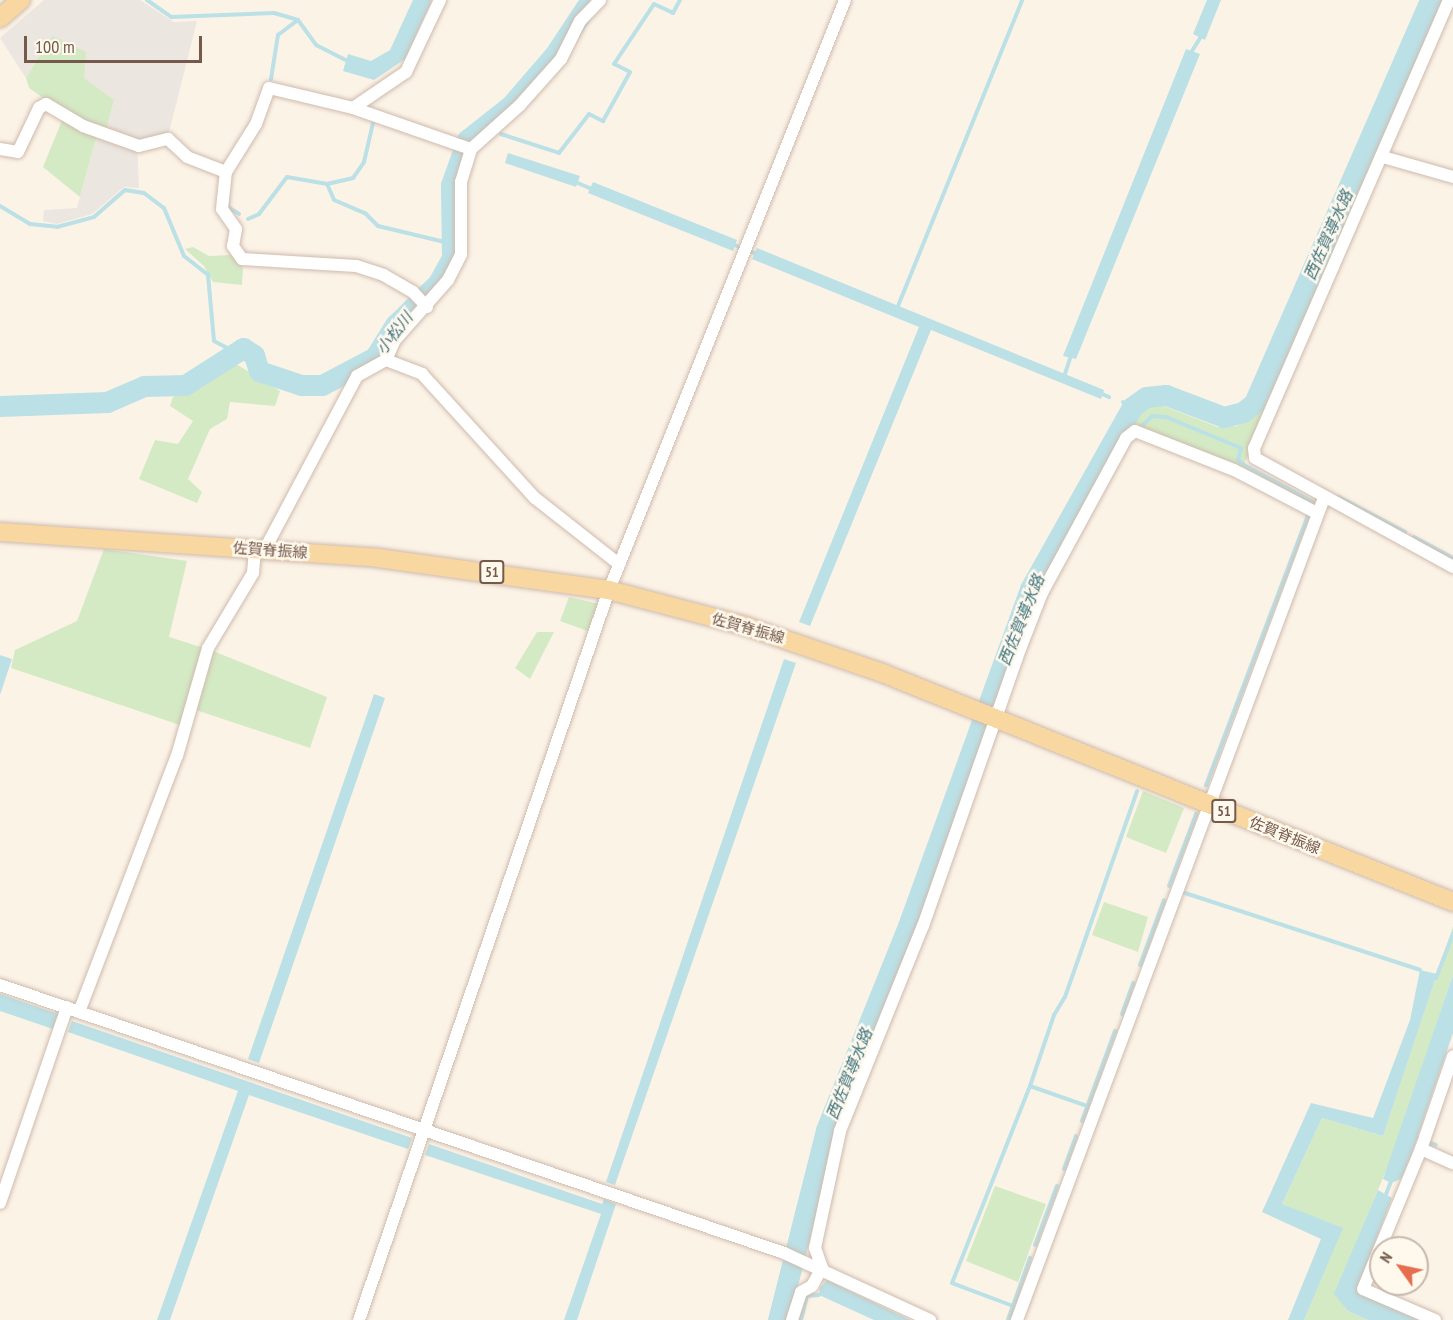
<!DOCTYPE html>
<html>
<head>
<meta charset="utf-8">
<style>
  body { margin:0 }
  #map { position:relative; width:1453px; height:1320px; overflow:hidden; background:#fcf3e7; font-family:"PT Sans Narrow","Noto Sans JP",sans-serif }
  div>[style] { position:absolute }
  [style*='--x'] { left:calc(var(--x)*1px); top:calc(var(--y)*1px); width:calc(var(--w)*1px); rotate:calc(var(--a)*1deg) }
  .industrial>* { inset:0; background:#ece6e0 }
  .green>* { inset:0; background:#d4eac5 }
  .water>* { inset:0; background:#bbe0e6 }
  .stream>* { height:4px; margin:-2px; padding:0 2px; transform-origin:2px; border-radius:2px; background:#bbe0e6 }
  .river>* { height:21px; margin:-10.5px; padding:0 10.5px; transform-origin:10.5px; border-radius:10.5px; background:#bbe0e6 }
  .roads { filter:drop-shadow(0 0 2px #cebbad) drop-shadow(0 0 2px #cebbad) }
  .minor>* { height:12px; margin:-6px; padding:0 6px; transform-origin:6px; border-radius:6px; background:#fff }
  .primary>* { height:18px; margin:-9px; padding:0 9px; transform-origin:9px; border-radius:9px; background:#f9d7a0 }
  span { translate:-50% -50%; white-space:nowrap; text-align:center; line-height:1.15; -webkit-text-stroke:5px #fff8ed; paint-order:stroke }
  .shield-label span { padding:2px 4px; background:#fff8ed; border:2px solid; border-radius:4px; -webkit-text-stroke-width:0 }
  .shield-label { font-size:14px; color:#755a4b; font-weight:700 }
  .street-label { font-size:15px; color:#755a4b }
  .water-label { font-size:16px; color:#427781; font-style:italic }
  .north { position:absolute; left:1369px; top:1236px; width:60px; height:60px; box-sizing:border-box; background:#fff8ed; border:2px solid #c8b9ac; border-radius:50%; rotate:303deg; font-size:16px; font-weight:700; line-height:24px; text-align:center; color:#755a4b }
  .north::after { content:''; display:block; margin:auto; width:21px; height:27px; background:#e46e4e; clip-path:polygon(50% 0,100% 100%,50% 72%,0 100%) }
  .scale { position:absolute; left:24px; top:36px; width:178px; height:27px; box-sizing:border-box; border:3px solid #755a4b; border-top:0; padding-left:8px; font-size:18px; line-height:21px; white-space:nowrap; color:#755a4b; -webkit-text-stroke:4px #fff8ed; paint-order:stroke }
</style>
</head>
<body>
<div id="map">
  <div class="industrial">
    <div style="clip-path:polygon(44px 0,140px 0,174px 22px,197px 21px,168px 136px,137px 140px,139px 188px,124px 187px,92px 214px,57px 224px,43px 221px,44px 210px,77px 208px,97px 135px,84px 78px,52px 36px,26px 78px,0 38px)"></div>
  </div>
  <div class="green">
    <div style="clip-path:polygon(1437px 0,1444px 0,1242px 469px,1130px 424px,1141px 408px,1161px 405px,1218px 427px,1237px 426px,1259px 411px)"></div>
    <div style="clip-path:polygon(52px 36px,86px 52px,84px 78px,114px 100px,106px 129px,97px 135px,80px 197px,43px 167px,65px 113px,29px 88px,26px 78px)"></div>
    <div style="clip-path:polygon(193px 247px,209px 256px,230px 255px,243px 267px,242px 285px,213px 282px,204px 266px,185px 249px)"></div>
    <div style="clip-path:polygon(233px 362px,280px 391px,275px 406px,230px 402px,227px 419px,210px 429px,188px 479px,202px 492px,197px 503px,139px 479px,155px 440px,178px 444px,193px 421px,170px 406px,173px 397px,206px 383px)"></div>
    <div style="clip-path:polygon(104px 549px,187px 561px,169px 637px,204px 648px,180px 725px,11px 668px,15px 650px,77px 621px)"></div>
    <div style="clip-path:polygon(569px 597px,599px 604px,590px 632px,560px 621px)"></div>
    <div style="clip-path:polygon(537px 632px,554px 632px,530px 679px,515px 668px)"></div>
    <div style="clip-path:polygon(213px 651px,327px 697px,310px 748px,196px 710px)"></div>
    <div style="clip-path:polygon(1143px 791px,1184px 808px,1166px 853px,1126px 837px)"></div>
    <div style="clip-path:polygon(1104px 902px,1148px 917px,1138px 952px,1092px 935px)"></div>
    <div style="clip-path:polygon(1453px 926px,1453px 975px,1392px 1156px,1335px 1294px,1348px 1311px,1368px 1320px,1304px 1320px,1342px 1229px,1282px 1204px,1322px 1118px,1383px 1136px)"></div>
    <div style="clip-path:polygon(995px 1186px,1046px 1204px,1018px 1282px,966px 1261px)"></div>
  </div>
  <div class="water">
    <div style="clip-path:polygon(413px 0,432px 0,405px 59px,374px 80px,343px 71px,348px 54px,371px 61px,390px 50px)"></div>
    <div style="clip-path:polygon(1207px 0,1221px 0,1205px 40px,1193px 34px)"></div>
    <div style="clip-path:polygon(1186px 49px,1200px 54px,1076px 359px,1063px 356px)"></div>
    <div style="clip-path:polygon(508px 153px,580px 176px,576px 187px,505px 163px)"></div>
    <div style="clip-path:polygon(593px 182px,737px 240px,733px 251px,588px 193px)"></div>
    <div style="clip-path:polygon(757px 248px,1104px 390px,1101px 399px,931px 330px,810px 626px,799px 622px,919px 327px,752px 259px)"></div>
    <div style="clip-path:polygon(0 655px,12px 659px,0 695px)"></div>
    <div style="clip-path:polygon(784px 659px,796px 663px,615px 1185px,606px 1182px)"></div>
    <div style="clip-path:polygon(374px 694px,385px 698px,259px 1063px,248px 1059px)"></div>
    <div style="clip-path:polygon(1420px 970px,1437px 974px,1383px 1136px,1322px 1118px,1282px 1204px,1343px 1228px,1304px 1320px,1288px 1320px,1321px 1239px,1262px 1212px,1311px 1103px,1373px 1118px,1410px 1020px)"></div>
    <div style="clip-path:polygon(1453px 975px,1453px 1033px,1412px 1153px,1401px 1179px,1391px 1183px,1383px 1179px)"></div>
    <div style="clip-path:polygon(0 994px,58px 1014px,53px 1029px,0 1011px)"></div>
    <div style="clip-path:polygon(72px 1021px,412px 1138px,408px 1149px,249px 1095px,170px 1320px,157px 1320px,238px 1091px,68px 1032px)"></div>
    <div style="clip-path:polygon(429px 1144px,602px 1204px,604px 1199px,616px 1204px,577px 1320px,564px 1320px,601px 1214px,425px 1155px)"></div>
    <div style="clip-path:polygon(1378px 1190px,1392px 1198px,1357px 1289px,1423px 1320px,1368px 1320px,1348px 1311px,1334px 1294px)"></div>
    <div style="clip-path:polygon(827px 1280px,910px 1320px,874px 1320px,819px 1295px,820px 1288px)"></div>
  </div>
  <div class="stream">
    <div style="--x:147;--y:0;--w:29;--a:35"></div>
    <div style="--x:171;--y:17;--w:103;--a:-2.2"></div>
    <div style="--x:274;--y:13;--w:25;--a:16"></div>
    <div style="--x:298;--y:20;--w:31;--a:54"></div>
    <div style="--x:316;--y:45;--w:37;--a:27"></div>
    <div style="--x:1192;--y:51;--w:15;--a:-58"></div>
    <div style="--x:271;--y:79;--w:45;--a:-81"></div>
    <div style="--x:278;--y:35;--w:25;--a:-37"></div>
    <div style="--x:501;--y:134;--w:61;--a:18.1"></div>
    <div style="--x:559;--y:153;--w:49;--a:-52.4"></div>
    <div style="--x:589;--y:114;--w:16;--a:27"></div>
    <div style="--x:603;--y:121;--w:56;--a:-61.1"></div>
    <div style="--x:630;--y:72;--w:18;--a:-153"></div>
    <div style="--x:614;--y:64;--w:72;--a:-56.3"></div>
    <div style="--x:654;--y:4;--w:21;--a:25"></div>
    <div style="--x:673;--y:13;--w:15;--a:-62"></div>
    <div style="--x:573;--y:181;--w:23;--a:23"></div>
    <div style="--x:327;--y:184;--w:27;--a:-13"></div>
    <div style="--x:353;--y:178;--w:19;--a:-55"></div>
    <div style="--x:364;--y:162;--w:39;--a:-77"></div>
    <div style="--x:228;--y:202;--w:5;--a:90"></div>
    <div style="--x:228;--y:207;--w:13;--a:32"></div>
    <div style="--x:0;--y:206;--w:35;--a:31"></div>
    <div style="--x:30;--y:224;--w:27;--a:6"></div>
    <div style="--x:57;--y:227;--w:38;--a:-15"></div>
    <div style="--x:94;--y:217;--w:41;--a:-41.1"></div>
    <div style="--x:125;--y:190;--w:19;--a:9"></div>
    <div style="--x:144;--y:193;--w:25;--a:37"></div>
    <div style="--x:164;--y:208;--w:52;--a:67.4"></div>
    <div style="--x:184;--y:256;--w:31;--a:38"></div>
    <div style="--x:208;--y:275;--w:66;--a:84.8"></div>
    <div style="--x:214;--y:341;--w:24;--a:28"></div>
    <div style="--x:248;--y:219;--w:12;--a:-24"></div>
    <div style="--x:259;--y:214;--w:46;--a:-52.9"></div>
    <div style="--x:287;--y:177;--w:41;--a:9.9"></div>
    <div style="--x:327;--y:184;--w:17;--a:66"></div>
    <div style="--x:334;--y:200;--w:34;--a:23"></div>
    <div style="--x:365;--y:213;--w:18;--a:45"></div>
    <div style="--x:378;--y:226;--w:77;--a:13.5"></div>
    <div style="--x:732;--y:244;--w:29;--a:22"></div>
    <div style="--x:898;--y:306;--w:330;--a:-67.9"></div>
    <div style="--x:1064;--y:377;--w:20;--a:-72"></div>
    <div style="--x:1100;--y:393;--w:10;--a:24"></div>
    <div style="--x:1123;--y:402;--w:10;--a:29"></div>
    <div style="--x:1143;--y:425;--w:13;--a:-45"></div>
    <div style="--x:1152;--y:416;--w:14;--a:4"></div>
    <div style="--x:1166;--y:417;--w:81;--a:22.5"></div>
    <div style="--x:1241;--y:448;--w:12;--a:104"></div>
    <div style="--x:1238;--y:460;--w:10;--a:37"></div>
    <div style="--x:1246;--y:466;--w:76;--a:28.2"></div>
    <div style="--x:1313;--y:502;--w:303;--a:110.7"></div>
    <div style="--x:1339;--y:497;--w:75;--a:27.9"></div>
    <div style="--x:1414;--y:537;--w:44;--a:28.3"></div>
    <div style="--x:1169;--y:886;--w:77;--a:-69.4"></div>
    <div style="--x:1185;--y:893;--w:247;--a:18.1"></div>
    <div style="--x:1140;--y:965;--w:69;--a:-69.7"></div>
    <div style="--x:1436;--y:978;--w:47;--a:-68.9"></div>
    <div style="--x:1122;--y:1014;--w:33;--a:-70"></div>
    <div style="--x:1030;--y:1086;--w:60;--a:19.3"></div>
    <div style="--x:1082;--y:1121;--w:96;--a:-69.9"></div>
    <div style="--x:1418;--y:1138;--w:19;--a:21"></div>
    <div style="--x:1064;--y:1169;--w:35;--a:-70"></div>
    <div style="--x:1385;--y:1197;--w:19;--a:-69"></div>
    <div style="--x:1035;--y:1245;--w:63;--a:-69.6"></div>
    <div style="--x:1013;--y:1306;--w:65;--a:-159.3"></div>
    <div style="--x:952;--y:1283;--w:212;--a:-68.4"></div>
    <div style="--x:1030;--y:1086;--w:75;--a:-71.3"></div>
    <div style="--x:1054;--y:1015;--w:21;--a:-59"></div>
    <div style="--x:1065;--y:997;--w:218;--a:-70.7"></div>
    <div style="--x:801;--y:1320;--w:25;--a:-76"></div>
    <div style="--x:807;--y:1296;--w:12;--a:-5"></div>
    <div style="--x:1008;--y:1320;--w:66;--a:-70.5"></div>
  </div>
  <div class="river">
    <div style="--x:0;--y:406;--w:107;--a:-2.1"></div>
    <div style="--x:107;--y:402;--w:40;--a:-23.4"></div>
    <div style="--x:144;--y:386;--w:41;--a:-1.4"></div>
    <div style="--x:185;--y:385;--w:69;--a:-32.5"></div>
    <div style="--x:243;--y:348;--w:13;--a:32"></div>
    <div style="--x:254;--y:355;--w:17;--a:73"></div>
    <div style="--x:259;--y:371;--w:44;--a:18.4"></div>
    <div style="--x:301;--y:385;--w:21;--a:0"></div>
    <div style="--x:322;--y:385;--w:60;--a:-27.8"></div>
    <div style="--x:375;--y:357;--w:39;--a:-58"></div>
    <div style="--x:396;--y:324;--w:59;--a:-44.3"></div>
    <div style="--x:438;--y:283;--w:29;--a:-61"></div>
    <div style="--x:452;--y:258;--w:73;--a:-90.8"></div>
    <div style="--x:451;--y:185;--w:48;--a:-70.4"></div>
    <div style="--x:467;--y:140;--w:56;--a:-38.5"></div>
    <div style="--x:511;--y:105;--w:67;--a:-49.2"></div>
    <div style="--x:555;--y:54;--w:56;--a:-56.6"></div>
    <div style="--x:778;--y:1320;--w:196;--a:-75.8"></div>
    <div style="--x:826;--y:1130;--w:220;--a:-68.1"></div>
    <div style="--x:908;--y:926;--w:358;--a:-70.1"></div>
    <div style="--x:1030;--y:589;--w:209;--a:-60.7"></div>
    <div style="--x:1132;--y:407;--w:17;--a:-36"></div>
    <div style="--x:1146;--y:397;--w:20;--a:-6"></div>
    <div style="--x:1166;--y:395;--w:62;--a:20.8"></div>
    <div style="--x:1224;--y:417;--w:20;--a:-15"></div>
    <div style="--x:1243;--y:412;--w:14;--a:-39"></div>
    <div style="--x:1254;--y:403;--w:440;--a:-66.4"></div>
  </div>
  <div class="roads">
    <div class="minor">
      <div style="--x:1449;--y:0;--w:489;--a:113.5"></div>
      <div style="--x:1254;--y:448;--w:10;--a:84"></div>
      <div style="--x:1255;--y:458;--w:226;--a:28.8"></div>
      <div style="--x:353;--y:108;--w:64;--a:-34.2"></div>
      <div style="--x:406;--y:72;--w:80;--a:-64.7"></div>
      <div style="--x:0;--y:149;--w:18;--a:9"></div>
      <div style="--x:18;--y:152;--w:49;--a:-64.5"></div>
      <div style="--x:39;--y:108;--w:8;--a:-30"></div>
      <div style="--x:46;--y:104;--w:43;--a:30.7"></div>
      <div style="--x:83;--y:126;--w:59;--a:19.7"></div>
      <div style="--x:139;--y:146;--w:30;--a:-14"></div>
      <div style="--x:168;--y:139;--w:26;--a:43"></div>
      <div style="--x:187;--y:157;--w:42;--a:21"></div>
      <div style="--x:1383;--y:157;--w:73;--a:15.9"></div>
      <div style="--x:427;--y:307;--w:21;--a:-133"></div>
      <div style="--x:413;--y:292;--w:34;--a:-150"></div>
      <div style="--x:384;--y:275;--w:29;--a:-162"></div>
      <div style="--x:356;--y:266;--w:114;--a:-176.5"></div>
      <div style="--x:242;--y:259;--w:16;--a:-125"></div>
      <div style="--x:233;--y:246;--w:17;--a:-80"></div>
      <div style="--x:236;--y:229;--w:24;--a:-125"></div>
      <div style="--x:222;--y:209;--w:37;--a:-84"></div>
      <div style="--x:226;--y:172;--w:57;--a:-58"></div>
      <div style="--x:256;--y:124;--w:38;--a:-70"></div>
      <div style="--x:269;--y:88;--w:86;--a:13.4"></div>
      <div style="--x:353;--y:108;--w:125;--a:19.2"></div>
      <div style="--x:386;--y:360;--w:39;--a:21"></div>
      <div style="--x:422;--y:374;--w:168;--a:47.7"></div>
      <div style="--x:535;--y:498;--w:107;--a:38.2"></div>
      <div style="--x:265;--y:549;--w:196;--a:-62"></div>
      <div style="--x:357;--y:376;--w:33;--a:-29"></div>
      <div style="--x:386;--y:360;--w:22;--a:-66"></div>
      <div style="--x:395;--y:340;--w:80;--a:-48.5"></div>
      <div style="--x:448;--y:280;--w:29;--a:-63"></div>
      <div style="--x:461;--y:254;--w:72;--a:-90"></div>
      <div style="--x:461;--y:182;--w:34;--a:-73"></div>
      <div style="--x:471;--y:149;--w:66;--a:-41.9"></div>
      <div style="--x:520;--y:105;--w:62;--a:-48.3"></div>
      <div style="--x:561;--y:59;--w:42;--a:-63.4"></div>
      <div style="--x:580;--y:21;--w:29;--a:-46"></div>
      <div style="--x:0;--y:985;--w:829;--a:18.87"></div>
      <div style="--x:784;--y:1253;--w:161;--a:24.7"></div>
      <div style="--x:79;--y:1012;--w:274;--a:-69.1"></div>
      <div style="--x:177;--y:756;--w:112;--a:-74"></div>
      <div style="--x:208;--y:648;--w:87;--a:-59"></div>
      <div style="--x:253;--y:573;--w:25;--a:-85"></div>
      <div style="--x:1421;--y:1149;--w:35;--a:24"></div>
      <div style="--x:0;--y:1203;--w:207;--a:-71.1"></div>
      <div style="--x:359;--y:1320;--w:772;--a:-71.1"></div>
      <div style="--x:609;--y:590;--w:635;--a:-68.2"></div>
      <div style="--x:792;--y:1320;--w:29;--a:-72"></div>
      <div style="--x:801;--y:1292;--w:13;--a:-29"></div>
      <div style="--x:812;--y:1286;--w:21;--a:-61"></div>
      <div style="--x:822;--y:1268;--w:21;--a:-109"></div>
      <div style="--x:815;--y:1248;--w:120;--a:-77.9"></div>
      <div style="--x:840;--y:1131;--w:221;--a:-68"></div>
      <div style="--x:923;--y:926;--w:293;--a:-70.7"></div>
      <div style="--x:1020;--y:649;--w:60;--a:-68.6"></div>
      <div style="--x:1042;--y:593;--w:176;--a:-61.5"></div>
      <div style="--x:1126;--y:438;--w:11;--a:-38"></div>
      <div style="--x:1135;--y:431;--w:106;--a:21.5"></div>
      <div style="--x:1234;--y:470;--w:93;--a:27.4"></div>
      <div style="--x:1017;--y:1320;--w:877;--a:-69.52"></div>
      <div style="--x:1435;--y:1320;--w:78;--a:-156.7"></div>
      <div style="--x:1363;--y:1289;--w:152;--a:-67.5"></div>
      <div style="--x:1421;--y:1149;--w:98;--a:-71"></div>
    </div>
    <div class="primary">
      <div style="--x:0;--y:18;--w:28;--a:-41"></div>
      <div style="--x:0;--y:532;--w:379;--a:3.9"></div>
      <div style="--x:378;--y:558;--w:233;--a:7.9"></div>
      <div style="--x:609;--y:590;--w:141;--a:14.8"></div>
      <div style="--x:745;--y:626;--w:148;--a:18.9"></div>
      <div style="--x:885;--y:674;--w:612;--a:21.87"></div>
    </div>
  </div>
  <div class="shield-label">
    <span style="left:492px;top:572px">51</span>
    <span style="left:1224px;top:811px">51</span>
  </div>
  <div class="street-label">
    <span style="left:270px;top:550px;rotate:4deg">佐賀脊振線</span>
    <span style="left:748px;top:628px;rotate:16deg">佐賀脊振線</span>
    <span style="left:1285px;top:835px;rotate:22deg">佐賀脊振線</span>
  </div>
  <div class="water-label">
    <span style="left:1328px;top:235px;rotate:-66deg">西佐賀導水路</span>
    <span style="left:394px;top:333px;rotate:-52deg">小松川</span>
    <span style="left:1021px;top:620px;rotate:-68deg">西佐賀導水路</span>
    <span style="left:849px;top:1074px;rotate:-68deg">西佐賀導水路</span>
  </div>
  <div class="north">N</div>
  <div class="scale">100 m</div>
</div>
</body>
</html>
